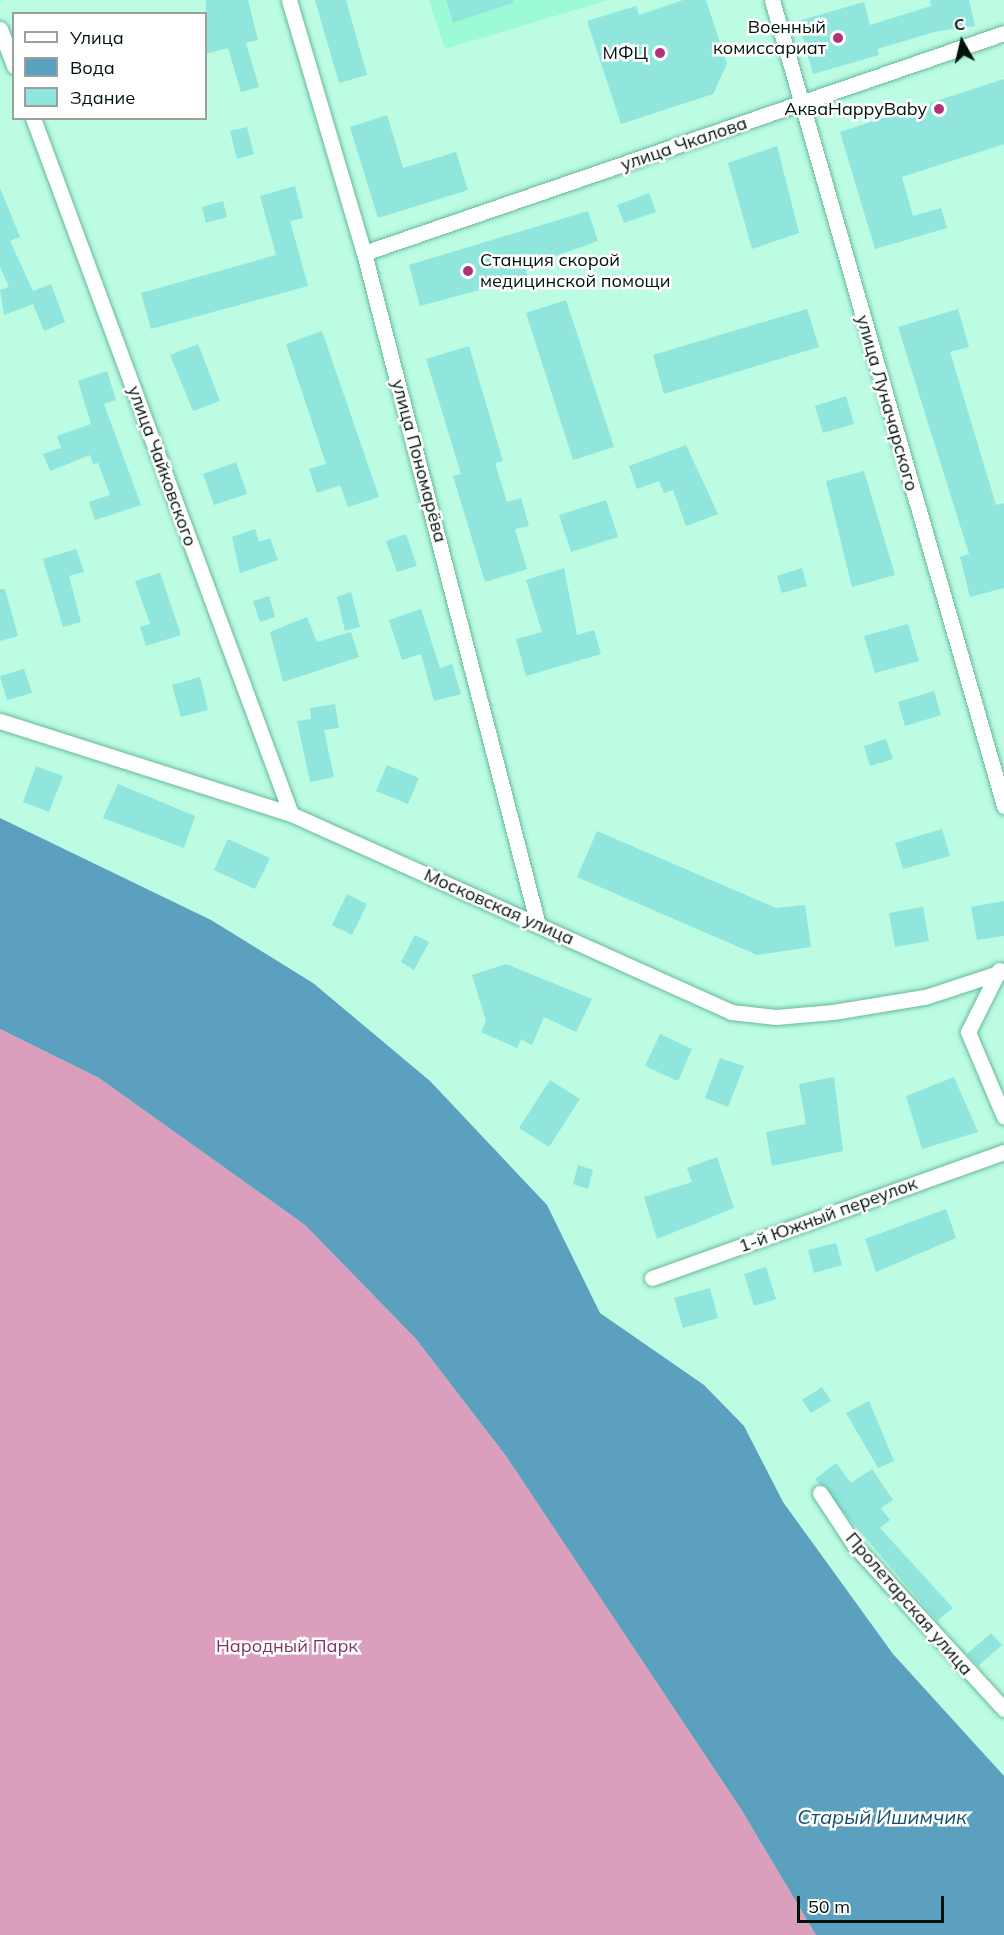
<!DOCTYPE html>
<html>
<head>
<meta charset="utf-8">
<style>
  body { margin:0 }
  #map { position:relative; width:1004px; height:1935px; overflow:hidden; background:#bbfce2; font-family:Mulish,sans-serif }
  div>[style] { position:absolute }
  [style*='--x'] { left:calc(var(--x)*1px); top:calc(var(--y)*1px); width:calc(var(--w)*1px); rotate:calc(var(--a)*1deg) }
  .built>* { inset:0; background:#9cfad7 }
  .forest>* { inset:0; background:#dc9ebd }
  .water>* { inset:0; background:#5ba0bf }
  .building>* { inset:0; background:#90e5dd }
  .roads { filter:drop-shadow(0 0 2px #66b99b) drop-shadow(0 0 2px #66b99b) }
  .street>* { height:15px; margin:-7.5px; padding:0 7.5px; transform-origin:7.5px; border-radius:7.5px; background:#fff }
  .dots>* { width:16px; height:16px; translate:-50% -50%; box-sizing:border-box; border:3px solid #fff; border-radius:50% }
  span { translate:-50% -50%; white-space:nowrap; text-align:center; line-height:1.15; -webkit-text-stroke:5px #fff; paint-order:stroke }
  .poi-label { font-size:18px; color:#00130b }
  .right { translate:-100% -50%; text-align:right }
  .left { translate:0 -50%; text-align:left }
  .street-label { font-size:18px; color:#00130b }
  .park-label { font-size:18px; color:#7f365e }
  .water-label { font-size:20px; color:#175066; font-style:italic }
  .legend { position:absolute; left:12px; top:12px; width:195px; height:108px; box-sizing:border-box; background:#fff; border:2px solid #99a19d; margin:0; padding:8px 10px; list-style:none; font-size:18px; color:#00130b }
  .legend li { display:flex; align-items:center; gap:12px; height:30px }
  .legend b { width:30px; border:2px solid #99a19d }
  .north { position:absolute; left:932px; top:12px; width:60px; height:60px; -webkit-text-stroke:4px #fff; paint-order:stroke; rotate:352deg; font-size:16px; font-weight:700; line-height:24px; text-align:center; color:#00130b }
  .north::after { content:''; display:block; margin:auto; width:21px; height:27px; background:#00130b; clip-path:polygon(50% 0,100% 100%,50% 72%,0 100%) }
  .scale { position:absolute; left:797px; top:1896px; width:147px; height:27px; box-sizing:border-box; border:3px solid #00130b; border-top:0; padding-left:8px; font-size:18px; line-height:21px; white-space:nowrap; color:#00130b; -webkit-text-stroke:4px #fff; paint-order:stroke }
</style>
</head>
<body>
<div id="map">
  <div class="built">
    <div style="clip-path:polygon(429px 0,608px 0,445px 49px)"></div>
  </div>
  <div class="forest">
    <div style="clip-path:polygon(0 1029px,99px 1078px,305px 1225px,416px 1339px,506px 1456px,741px 1809px,816px 1935px,0 1935px)"></div>
  </div>
  <div class="water">
    <div style="clip-path:polygon(0 818px,211px 920px,313px 983px,430px 1081px,547px 1205px,600px 1313px,704px 1385px,744px 1426px,783px 1502px,893px 1654px,1004px 1776px,1004px 1935px,816px 1935px,741px 1809px,506px 1456px,416px 1339px,305px 1225px,99px 1078px,0 1029px)"></div>
  </div>
  <div class="building">
    <div style="clip-path:polygon(206px 0,248px 0,258px 40px,246px 43px,259px 87px,241px 92px,228px 48px,206px 54px)"></div>
    <div style="clip-path:polygon(315px 0,346px 0,367px 75px,339px 83px)"></div>
    <div style="clip-path:polygon(446px 0,513px 0,513px 3px,453px 23px)"></div>
    <div style="clip-path:polygon(683px 0,706px 0,727px 64px,713px 94px,621px 124px,587px 21px,636px 6px,639px 15px)"></div>
    <div style="clip-path:polygon(930px 0,969px 0,975px 26px,938px 31px,877px 49px,879px 55px,813px 74px,798px 21px,864px 2px,870px 25px,931px 6px)"></div>
    <div style="clip-path:polygon(1004px 79px,1004px 144px,902px 177px,913px 216px,941px 208px,947px 228px,875px 249px,840px 132px)"></div>
    <div style="clip-path:polygon(387px 115px,403px 168px,456px 152px,468px 190px,378px 218px,350px 127px)"></div>
    <div style="clip-path:polygon(247px 127px,254px 154px,237px 159px,230px 131px)"></div>
    <div style="clip-path:polygon(777px 146px,799px 233px,752px 249px,728px 163px)"></div>
    <div style="clip-path:polygon(295px 186px,303px 218px,290px 221px,308px 286px,151px 329px,141px 293px,276px 255px,260px 196px)"></div>
    <div style="clip-path:polygon(0 188px,20px 237px,10px 241px,33px 291px,51px 284px,65px 322px,44px 331px,33px 304px,4px 315px,0 290px,9px 287px,0 267px)"></div>
    <div style="clip-path:polygon(649px 193px,656px 212px,624px 223px,617px 205px)"></div>
    <div style="clip-path:polygon(223px 201px,227px 217px,206px 223px,202px 207px)"></div>
    <div style="clip-path:polygon(588px 211px,598px 241px,525px 267px,528px 277px,420px 306px,409px 265px)"></div>
    <div style="clip-path:polygon(566px 300px,614px 447px,573px 460px,526px 313px)"></div>
    <div style="clip-path:polygon(807px 309px,819px 347px,664px 394px,653px 355px)"></div>
    <div style="clip-path:polygon(958px 309px,969px 347px,950px 352px,996px 505px,1004px 503px,1004px 588px,970px 597px,960px 557px,969px 554px,898px 327px)"></div>
    <div style="clip-path:polygon(322px 331px,379px 497px,348px 507px,340px 485px,317px 493px,309px 469px,326px 464px,286px 344px)"></div>
    <div style="clip-path:polygon(198px 344px,220px 401px,193px 411px,170px 355px)"></div>
    <div style="clip-path:polygon(469px 346px,503px 461px,495px 463px,507px 502px,521px 498px,529px 526px,515px 529px,527px 569px,485px 582px,453px 476px,461px 474px,426px 359px)"></div>
    <div style="clip-path:polygon(107px 371px,116px 400px,104px 404px,141px 505px,95px 520px,89px 502px,110px 495px,98px 463px,93px 464px,90px 455px,50px 471px,43px 454px,61px 448px,57px 436px,91px 424px,78px 381px)"></div>
    <div style="clip-path:polygon(846px 396px,854px 424px,823px 433px,815px 406px)"></div>
    <div style="clip-path:polygon(686px 445px,718px 514px,686px 526px,673px 490px,664px 493px,659px 481px,637px 489px,629px 466px)"></div>
    <div style="clip-path:polygon(236px 462px,247px 494px,214px 505px,203px 474px)"></div>
    <div style="clip-path:polygon(864px 471px,895px 575px,852px 587px,826px 481px)"></div>
    <div style="clip-path:polygon(606px 500px,618px 537px,571px 552px,559px 515px)"></div>
    <div style="clip-path:polygon(255px 529px,259px 542px,270px 538px,278px 560px,240px 573px,232px 537px)"></div>
    <div style="clip-path:polygon(406px 534px,417px 566px,397px 572px,386px 541px)"></div>
    <div style="clip-path:polygon(76px 549px,84px 572px,69px 576px,81px 622px,63px 627px,43px 559px)"></div>
    <div style="clip-path:polygon(564px 568px,577px 635px,594px 630px,601px 654px,526px 676px,516px 639px,542px 632px,526px 580px)"></div>
    <div style="clip-path:polygon(802px 568px,807px 586px,782px 593px,777px 576px)"></div>
    <div style="clip-path:polygon(160px 573px,181px 635px,146px 646px,140px 627px,150px 624px,135px 581px)"></div>
    <div style="clip-path:polygon(0 589px,5px 589px,18px 636px,0 641px)"></div>
    <div style="clip-path:polygon(351px 592px,360px 627px,345px 631px,337px 597px)"></div>
    <div style="clip-path:polygon(269px 596px,275px 617px,260px 622px,253px 601px)"></div>
    <div style="clip-path:polygon(421px 609px,440px 668px,452px 664px,461px 694px,434px 701px,421px 654px,402px 660px,389px 620px)"></div>
    <div style="clip-path:polygon(307px 617px,317px 642px,351px 632px,359px 657px,283px 682px,270px 632px)"></div>
    <div style="clip-path:polygon(908px 624px,919px 661px,875px 673px,864px 636px)"></div>
    <div style="clip-path:polygon(24px 669px,32px 693px,7px 700px,0 676px)"></div>
    <div style="clip-path:polygon(200px 677px,208px 710px,181px 717px,172px 685px)"></div>
    <div style="clip-path:polygon(934px 691px,941px 715px,905px 726px,898px 702px)"></div>
    <div style="clip-path:polygon(335px 704px,339px 728px,324px 730px,334px 777px,310px 782px,297px 721px,311px 719px,310px 708px)"></div>
    <div style="clip-path:polygon(886px 739px,893px 759px,870px 766px,864px 746px)"></div>
    <div style="clip-path:polygon(387px 765px,419px 778px,408px 804px,376px 791px)"></div>
    <div style="clip-path:polygon(36px 766px,63px 776px,49px 812px,23px 802px)"></div>
    <div style="clip-path:polygon(118px 784px,195px 816px,184px 848px,103px 818px)"></div>
    <div style="clip-path:polygon(942px 829px,950px 856px,903px 869px,895px 843px)"></div>
    <div style="clip-path:polygon(597px 831px,776px 908px,805px 905px,811px 947px,757px 955px,577px 877px)"></div>
    <div style="clip-path:polygon(228px 839px,270px 858px,255px 889px,214px 870px)"></div>
    <div style="clip-path:polygon(347px 894px,367px 904px,352px 935px,332px 925px)"></div>
    <div style="clip-path:polygon(1004px 901px,1004px 936px,977px 940px,971px 907px)"></div>
    <div style="clip-path:polygon(923px 907px,929px 941px,895px 947px,889px 913px)"></div>
    <div style="clip-path:polygon(415px 935px,429px 942px,414px 970px,401px 962px)"></div>
    <div style="clip-path:polygon(506px 964px,592px 999px,576px 1032px,544px 1017px,532px 1045px,521px 1039px,517px 1048px,481px 1032px,486px 1021px,472px 975px)"></div>
    <div style="clip-path:polygon(660px 1034px,692px 1049px,678px 1081px,645px 1066px)"></div>
    <div style="clip-path:polygon(720px 1058px,744px 1066px,728px 1107px,705px 1098px)"></div>
    <div style="clip-path:polygon(834px 1077px,843px 1151px,772px 1166px,766px 1132px,806px 1124px,799px 1084px)"></div>
    <div style="clip-path:polygon(954px 1077px,978px 1132px,922px 1149px,906px 1096px)"></div>
    <div style="clip-path:polygon(550px 1080px,580px 1099px,549px 1147px,519px 1128px)"></div>
    <div style="clip-path:polygon(717px 1157px,734px 1208px,657px 1239px,644px 1197px,692px 1182px,687px 1168px)"></div>
    <div style="clip-path:polygon(578px 1165px,593px 1170px,588px 1189px,573px 1184px)"></div>
    <div style="clip-path:polygon(946px 1209px,956px 1238px,876px 1272px,865px 1239px)"></div>
    <div style="clip-path:polygon(836px 1243px,842px 1265px,814px 1273px,808px 1250px)"></div>
    <div style="clip-path:polygon(766px 1267px,776px 1299px,754px 1306px,744px 1274px)"></div>
    <div style="clip-path:polygon(710px 1288px,718px 1318px,683px 1328px,674px 1298px)"></div>
    <div style="clip-path:polygon(822px 1387px,831px 1401px,811px 1413px,802px 1400px)"></div>
    <div style="clip-path:polygon(869px 1401px,894px 1461px,878px 1468px,846px 1413px)"></div>
    <div style="clip-path:polygon(836px 1463px,851px 1483px,872px 1469px,893px 1500px,881px 1508px,890px 1520px,880px 1528px,953px 1608px,937px 1621px,815px 1479px)"></div>
    <div style="clip-path:polygon(991px 1633px,1002px 1645px,978px 1666px,967px 1654px)"></div>
  </div>
  <div class="roads">
    <div class="street">
      <div style="--x:289;--y:0;--w:264;--a:73.5"></div>
      <div style="--x:364;--y:253;--w:694;--a:75.48"></div>
      <div style="--x:772;--y:0;--w:839;--a:73.94"></div>
      <div style="--x:0;--y:29;--w:40;--a:69"></div>
      <div style="--x:33;--y:118;--w:742;--a:69.66"></div>
      <div style="--x:364;--y:253;--w:677;--a:-18.97"></div>
      <div style="--x:0;--y:721;--w:305;--a:17.7"></div>
      <div style="--x:291;--y:814;--w:482;--a:24.2"></div>
      <div style="--x:731;--y:1012;--w:45;--a:6.3"></div>
      <div style="--x:776;--y:1017;--w:57;--a:-5"></div>
      <div style="--x:833;--y:1012;--w:93;--a:-9.3"></div>
      <div style="--x:925;--y:997;--w:83;--a:-18.2"></div>
      <div style="--x:999;--y:970;--w:69;--a:116.6"></div>
      <div style="--x:968;--y:1032;--w:92;--a:67"></div>
      <div style="--x:652;--y:1278;--w:374;--a:-19.7"></div>
      <div style="--x:820;--y:1493;--w:64;--a:56.6"></div>
      <div style="--x:855;--y:1546;--w:221;--a:47.6"></div>
    </div>
  </div>
  <div class="dots">
    <div style="left:838px;top:38px;background:#b1317d"></div>
    <div style="left:660px;top:53px;background:#b1317d"></div>
    <div style="left:939px;top:109px;background:#b1317d"></div>
    <div style="left:468px;top:271px;background:#b1317d"></div>
  </div>
  <div class="poi-label">
    <span class="right" style="left:826px;top:38px">Военный<br>комиссариат</span>
    <span class="right" style="left:648px;top:53px">МФЦ</span>
    <span class="right" style="left:927px;top:109px">АкваHappyBaby</span>
    <span class="left" style="left:480px;top:271px">Станция скорой<br>медицинской помощи</span>
  </div>
  <div class="street-label">
    <span style="left:684px;top:144px;rotate:-19deg">улица Чкалова</span>
    <span style="left:887px;top:403px;rotate:74deg">улица Луначарского</span>
    <span style="left:419px;top:461px;rotate:75deg">улица Пономарёва</span>
    <span style="left:162px;top:466px;rotate:70deg">улица Чайковского</span>
    <span style="left:499px;top:907px;rotate:24deg">Московская улица</span>
    <span style="left:828px;top:1215px;rotate:-20deg">1-й Южный переулок</span>
    <span style="left:909px;top:1604px;rotate:49deg">Пролетарская улица</span>
  </div>
  <div class="park-label">
    <span style="left:287px;top:1646px">Народный Парк</span>
  </div>
  <div class="water-label">
    <span style="left:882px;top:1816px">Старый Ишимчик</span>
  </div>
  <ul class="legend">
  <li><b style="height:8px;background:#fff"></b>Улица</li>
  <li><b style="height:16px;background:#5ba0bf"></b>Вода</li>
  <li><b style="height:16px;background:#90e5dd"></b>Здание</li>
  </ul>
  <div class="north">С</div>
  <div class="scale">50 m</div>
</div>
</body>
</html>
